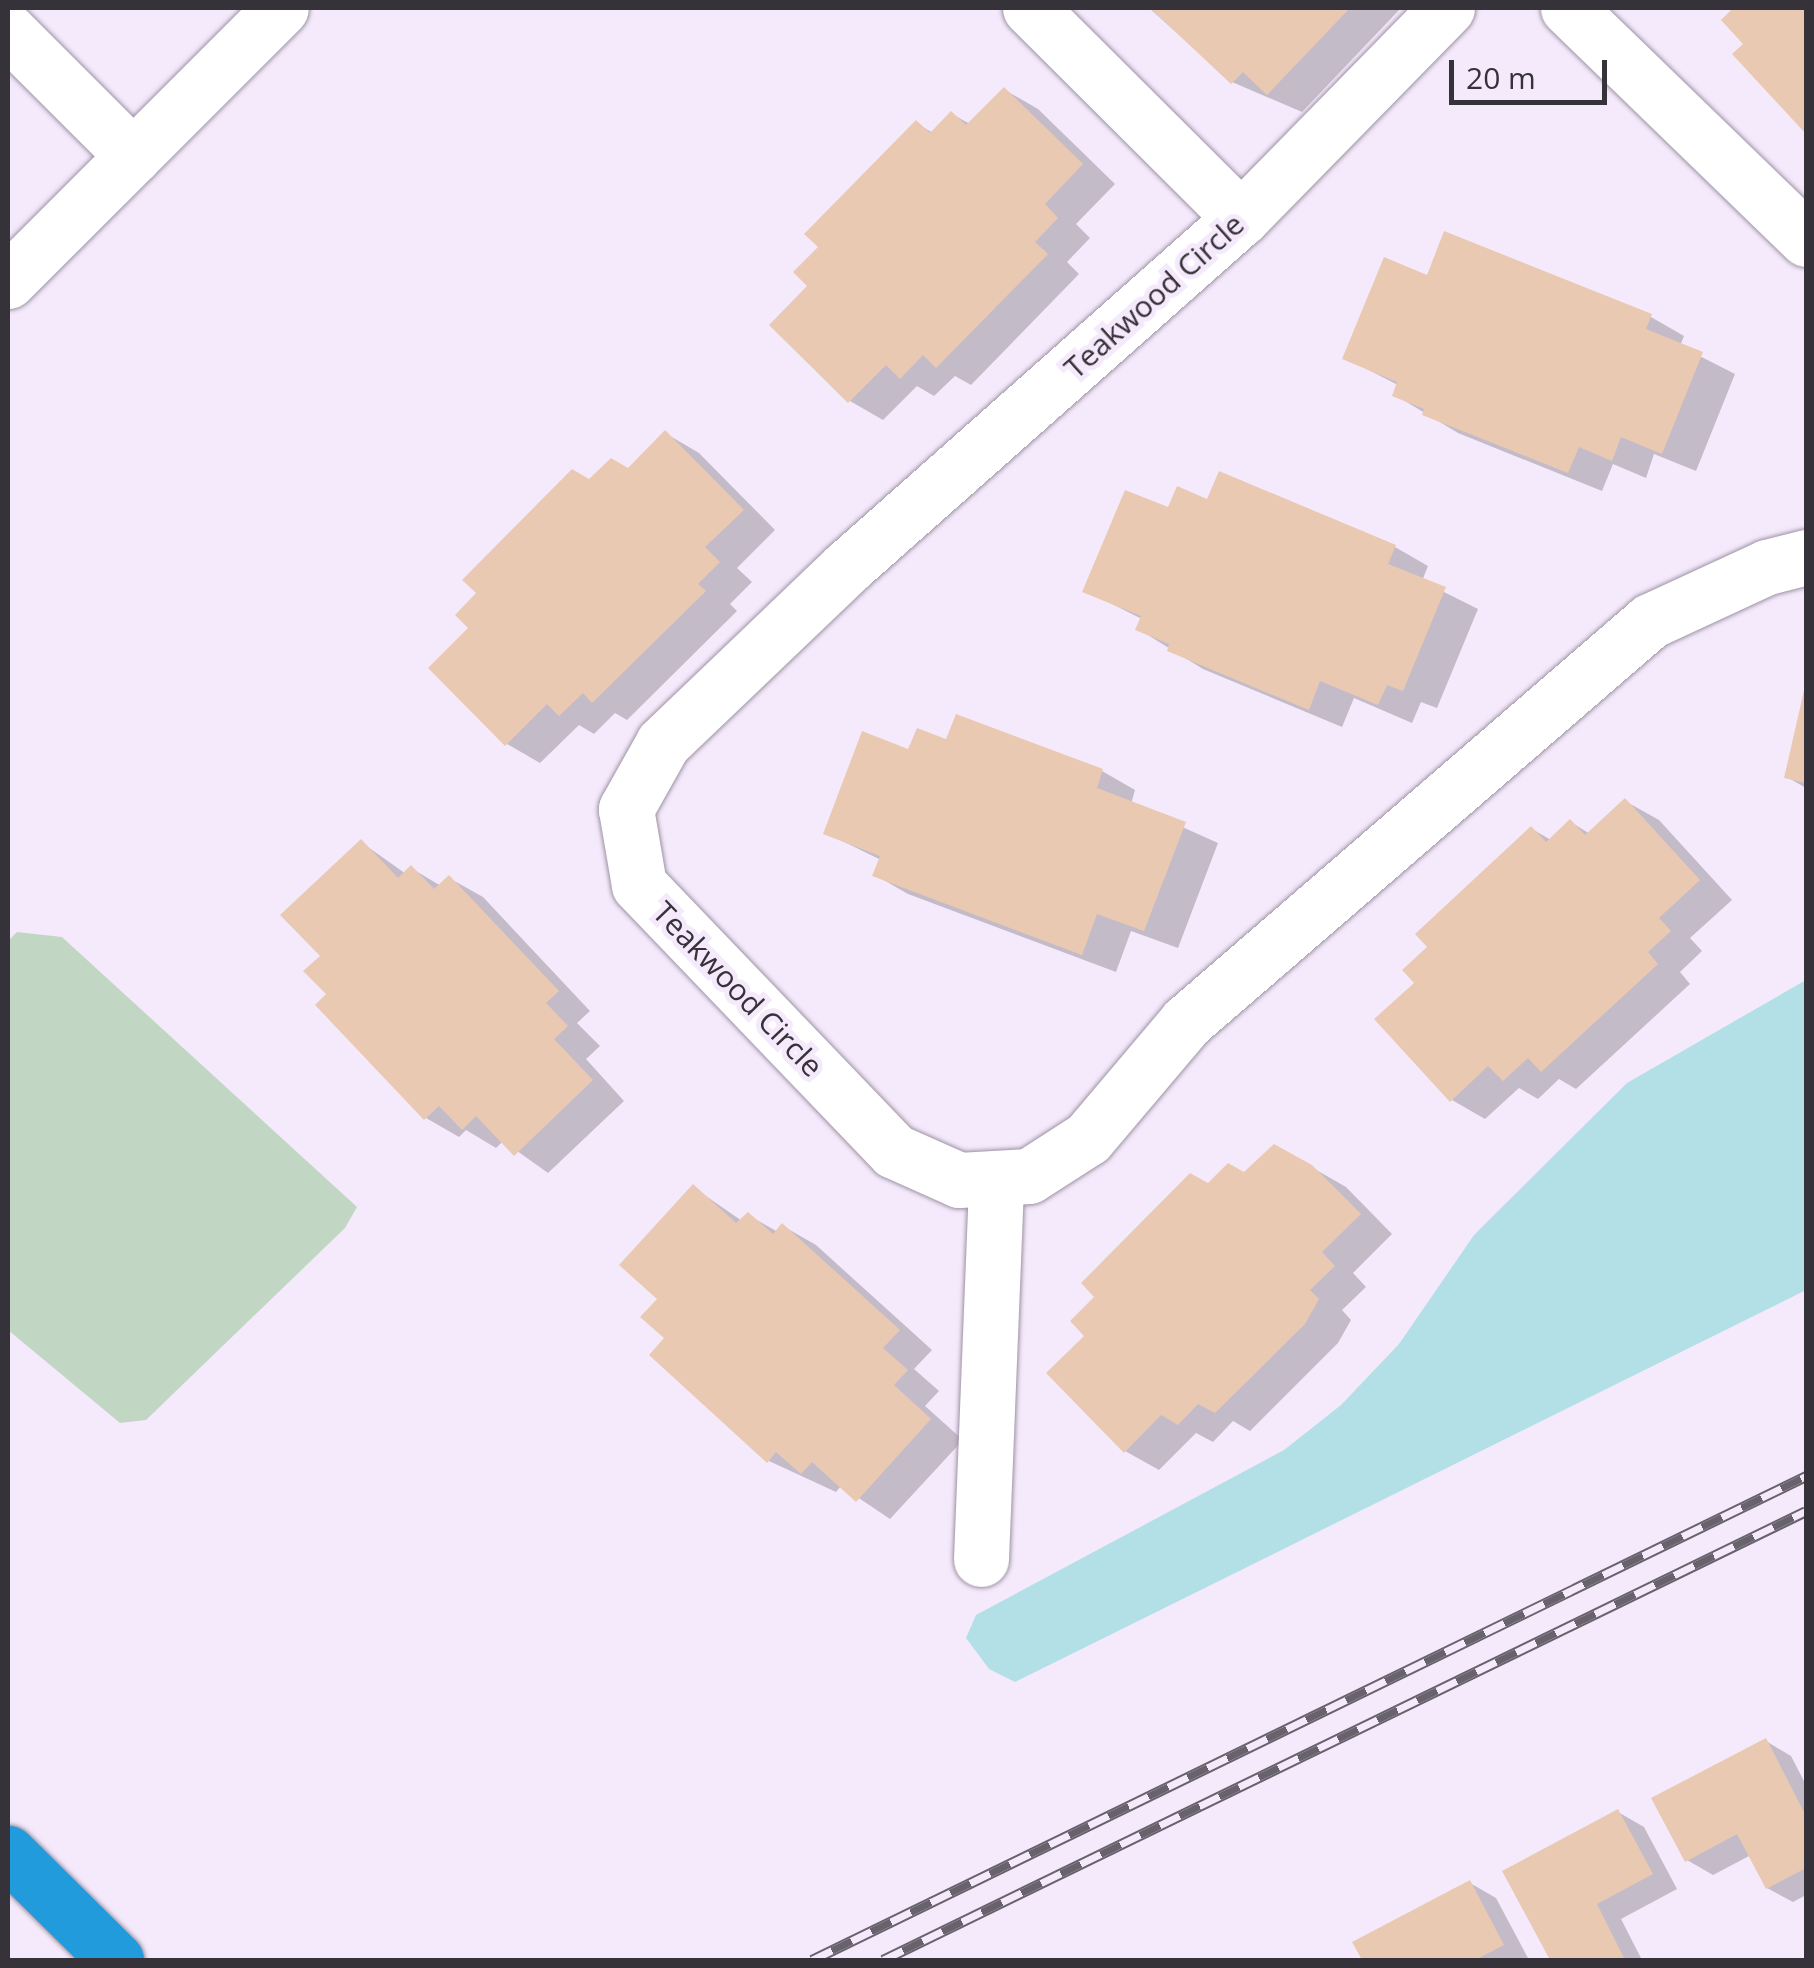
<!DOCTYPE html>
<html>
<head>
<meta charset="utf-8">
<style>
  body { margin:0 }
  #map { position:relative; width:1814px; height:1968px; overflow:hidden; background:#f5eafc; font-family:"Open Sans",sans-serif }
  div>[style] { position:absolute }
  [style*='--x'] { left:calc(var(--x)*1px); top:calc(var(--y)*1px); width:calc(var(--w)*1px); rotate:calc(var(--a)*1deg) }
  .green>* { inset:0; background:#c1d7c3 }
  .water>* { inset:0; background:#b3e0e6 }
  .shadow>* { inset:0; background:#0003 }
  .building>* { inset:0; background:#eac9b3 }
  .roads { filter:drop-shadow(0 0 2px #9d93a4) drop-shadow(0 0 2px #9d93a4) }
  .minor>* { height:55px; margin:-27.5px; padding:0 27.5px; transform-origin:27.5px; border-radius:27.5px; background:#fff }
  .highway>* { height:55px; margin:-27.5px; padding:0 27.5px; transform-origin:27.5px; border-radius:27.5px; background:#219bdb }
  .rail>* { height:11px; margin-top:-5.5px; transform-origin:0; background:repeating-linear-gradient(90deg,#f5eafc 0 22px,#68626c 0 44px); box-sizing:border-box; border-block:2px solid #68626c }
  span { translate:-50% -50%; white-space:nowrap; text-align:center; line-height:1.15; -webkit-text-stroke:10px #f5eafc; paint-order:stroke }
  .street-label { font-size:30px; color:#363239 }
  .frame { position:absolute; inset:0; border:10px solid #363239; pointer-events:none }
  .scale { position:absolute; left:1449px; top:60px; width:158px; height:45px; box-sizing:border-box; border:5px solid #363239; border-top:0; padding-left:12px; font-size:30px; line-height:35px; white-space:nowrap; color:#363239; -webkit-text-stroke:8px #f5eafc; paint-order:stroke }
</style>
</head>
<body>
<div id="map">
  <div class="green">
    <div style="clip-path:polygon(17px 932px,62px 937px,357px 1207px,345px 1228px,146px 1420px,120px 1423px,8px 1330px,8px 941px)"></div>
  </div>
  <div class="water">
    <div style="clip-path:polygon(1806px 980px,1806px 1290px,1015px 1682px,989px 1669px,966px 1638px,976px 1615px,1284px 1450px,1341px 1405px,1399px 1344px,1474px 1235px,1627px 1083px)"></div>
  </div>
  <div class="shadow">
    <div style="clip-path:polygon(1149px 8px,1401px 8px,1302px 112px,1232px 82px)"></div>
    <div style="clip-path:polygon(1737px 8px,1806px 8px,1806px 130px,1736px 54px,1747px 44px,1724px 20px)"></div>
    <div style="clip-path:polygon(1005px 90px,1038px 109px,1115px 184px,1076px 224px,1090px 238px,1067px 262px,1079px 274px,971px 385px,955px 376px,934px 396px,917px 386px,883px 420px,850px 401px,810px 286px,822px 247px,916px 123px,933px 133px,952px 114px,970px 124px)"></div>
    <div style="clip-path:polygon(1446px 234px,1651px 317px,1684px 336px,1680px 346px,1735px 374px,1696px 471px,1654px 454px,1646px 478px,1613px 464px,1602px 491px,1458px 433px,1395px 395px,1398px 385px,1345px 358px,1428px 278px)"></div>
    <div style="clip-path:polygon(665px 433px,699px 453px,775px 530px,737px 568px,752px 582px,730px 604px,737px 611px,627px 720px,615px 713px,594px 734px,579px 725px,540px 763px,507px 744px,472px 628px,590px 482px,628px 471px)"></div>
    <div style="clip-path:polygon(1220px 475px,1395px 547px,1428px 566px,1422px 581px,1478px 609px,1437px 708px,1421px 702px,1412px 723px,1354px 698px,1342px 727px,1203px 669px,1138px 629px,1142px 619px,1086px 591px,1169px 511px,1209px 502px)"></div>
    <div style="clip-path:polygon(1806px 690px,1806px 788px,1787px 777px)"></div>
    <div style="clip-path:polygon(948px 742px,1102px 771px,1135px 790px,1131px 804px,1218px 843px,1178px 948px,1131px 931px,1116px 972px,908px 894px,875px 875px,881px 860px,826px 833px,910px 752px)"></div>
    <div style="clip-path:polygon(1625px 801px,1659px 820px,1732px 900px,1690px 938px,1702px 951px,1680px 972px,1690px 984px,1576px 1089px,1559px 1079px,1538px 1099px,1519px 1088px,1485px 1119px,1452px 1100px,1418px 983px,1431px 947px,1532px 829px,1551px 840px,1571px 822px,1590px 834px)"></div>
    <div style="clip-path:polygon(361px 842px,406px 874px,411px 868px,441px 886px,449px 878px,483px 897px,590px 1011px,577px 1023px,600px 1046px,586px 1059px,624px 1101px,548px 1173px,503px 1141px,496px 1148px,466px 1130px,459px 1137px,426px 1118px,329px 995px,323px 956px)"></div>
    <div style="clip-path:polygon(1311px 1167px,1346px 1187px,1392px 1234px,1353px 1273px,1366px 1287px,1342px 1310px,1351px 1320px,1338px 1343px,1250px 1431px,1233px 1421px,1213px 1442px,1196px 1433px,1159px 1470px,1125px 1451px,1088px 1336px,1208px 1186px)"></div>
    <div style="clip-path:polygon(693px 1187px,742px 1221px,748px 1215px,778px 1232px,783px 1226px,816px 1245px,932px 1350px,914px 1369px,939px 1391px,925px 1406px,963px 1440px,890px 1519px,841px 1486px,836px 1492px,769px 1461px,668px 1338px,660px 1299px)"></div>
    <div style="clip-path:polygon(1766px 1741px,1791px 1756px,1806px 1785px,1806px 1895px,1793px 1902px,1767px 1888px,1751px 1855px,1713px 1875px,1687px 1860px)"></div>
    <div style="clip-path:polygon(1618px 1812px,1644px 1827px,1677px 1889px,1621px 1919px,1642px 1960px,1553px 1960px,1506px 1872px)"></div>
    <div style="clip-path:polygon(1470px 1883px,1496px 1898px,1529px 1960px,1365px 1960px,1356px 1944px)"></div>
  </div>
  <div class="building">
    <div style="clip-path:polygon(1150px 8px,1350px 8px,1267px 95px,1243px 72px,1231px 84px)"></div>
    <div style="clip-path:polygon(1733px 8px,1806px 8px,1806px 134px,1732px 54px,1743px 44px,1721px 20px)"></div>
    <div style="clip-path:polygon(1004px 87px,1083px 164px,1045px 204px,1058px 218px,1035px 242px,1048px 254px,936px 368px,923px 355px,900px 379px,886px 365px,848px 403px,769px 325px,807px 286px,793px 272px,818px 247px,804px 234px,916px 120px,930px 133px,951px 111px,966px 125px)"></div>
    <div style="clip-path:polygon(1444px 231px,1652px 314px,1646px 329px,1703px 352px,1662px 454px,1621px 437px,1612px 461px,1579px 447px,1568px 473px,1422px 415px,1424px 409px,1392px 396px,1397px 382px,1342px 359px,1384px 257px,1427px 275px)"></div>
    <div style="clip-path:polygon(665px 430px,744px 510px,705px 547px,720px 562px,698px 584px,706px 591px,592px 703px,583px 693px,559px 716px,547px 704px,505px 746px,428px 668px,468px 628px,455px 615px,476px 593px,462px 580px,572px 469px,589px 479px,611px 458px,628px 468px)"></div>
    <div style="clip-path:polygon(1219px 471px,1396px 545px,1388px 564px,1446px 587px,1403px 691px,1387px 685px,1378px 705px,1320px 681px,1309px 710px,1167px 651px,1169px 644px,1135px 630px,1141px 616px,1082px 592px,1125px 490px,1168px 507px,1177px 486px,1207px 499px)"></div>
    <div style="clip-path:polygon(1805px 686px,1806px 686px,1806px 783px,1784px 778px)"></div>
    <div style="clip-path:polygon(956px 714px,1103px 769px,1097px 788px,1186px 822px,1144px 931px,1097px 914px,1082px 955px,872px 876px,880px 856px,823px 834px,862px 731px,908px 749px,917px 728px,946px 739px)"></div>
    <div style="clip-path:polygon(1625px 798px,1700px 880px,1659px 918px,1671px 931px,1648px 952px,1658px 964px,1541px 1072px,1528px 1058px,1503px 1081px,1488px 1066px,1450px 1102px,1374px 1019px,1414px 983px,1402px 970px,1427px 947px,1415px 934px,1531px 826px,1546px 842px,1570px 819px,1585px 835px)"></div>
    <div style="clip-path:polygon(361px 839px,398px 878px,411px 865px,434px 889px,449px 875px,559px 991px,546px 1003px,568px 1026px,554px 1039px,593px 1080px,514px 1156px,476px 1116px,462px 1130px,439px 1106px,424px 1120px,315px 1005px,326px 994px,303px 971px,320px 956px,280px 915px)"></div>
    <div style="clip-path:polygon(1274px 1144px,1312px 1165px,1361px 1214px,1322px 1252px,1335px 1266px,1310px 1290px,1319px 1299px,1305px 1324px,1215px 1413px,1198px 1404px,1178px 1425px,1161px 1415px,1124px 1453px,1046px 1373px,1084px 1336px,1070px 1321px,1094px 1297px,1081px 1283px,1190px 1173px,1208px 1183px,1228px 1163px,1244px 1172px)"></div>
    <div style="clip-path:polygon(693px 1184px,736px 1223px,748px 1212px,773px 1234px,782px 1223px,900px 1330px,883px 1348px,908px 1370px,894px 1385px,931px 1419px,856px 1502px,812px 1462px,801px 1474px,776px 1452px,767px 1463px,649px 1355px,664px 1338px,640px 1317px,657px 1299px,619px 1265px)"></div>
    <div style="clip-path:polygon(1766px 1738px,1806px 1816px,1806px 1868px,1766px 1889px,1737px 1834px,1685px 1862px,1651px 1798px)"></div>
    <div style="clip-path:polygon(1618px 1809px,1653px 1874px,1597px 1904px,1624px 1958px,1550px 1960px,1502px 1871px)"></div>
    <div style="clip-path:polygon(1470px 1880px,1504px 1945px,1475px 1960px,1362px 1960px,1352px 1942px)"></div>
  </div>
  <div class="roads">
    <div class="minor">
      <div style="--x:1030;--y:8;--w:298;--a:44.9"></div>
      <div style="--x:1447;--y:8;--w:294;--a:134.4"></div>
      <div style="--x:1241;--y:218;--w:528;--a:138.46"></div>
      <div style="--x:846;--y:568;--w:253;--a:136.3"></div>
      <div style="--x:663;--y:743;--w:76;--a:119.3"></div>
      <div style="--x:626;--y:809;--w:77;--a:80.3"></div>
      <div style="--x:639;--y:885;--w:368;--a:46.2"></div>
      <div style="--x:894;--y:1151;--w:71;--a:24"></div>
      <div style="--x:959;--y:1180;--w:70;--a:-3.3"></div>
      <div style="--x:1029;--y:1176;--w:70;--a:-32.8"></div>
      <div style="--x:1088;--y:1138;--w:152;--a:-49.8"></div>
      <div style="--x:1186;--y:1022;--w:613;--a:-40.83"></div>
      <div style="--x:1650;--y:621;--w:129;--a:-24.8"></div>
      <div style="--x:1767;--y:567;--w:40;--a:-14.4"></div>
      <div style="--x:1568;--y:8;--w:332;--a:44.1"></div>
      <div style="--x:8;--y:31;--w:177;--a:45"></div>
      <div style="--x:133;--y:156;--w:177;--a:135"></div>
      <div style="--x:133;--y:156;--w:209;--a:-45"></div>
      <div style="--x:981;--y:1559;--w:381;--a:-87.7"></div>
    </div>
    <div class="highway">
      <div style="--x:8;--y:1853;--w:152;--a:44.7"></div>
    </div>
  </div>
  <div class="rail">
    <div style="--x:812;--y:1960;--w:1106;--a:-25.96"></div>
    <div style="--x:883;--y:1960;--w:1026;--a:-25.94"></div>
  </div>
  <div class="street-label">
    <span style="left:1154px;top:296px;rotate:-42deg">Teakwood Circle</span>
    <span style="left:738px;top:989px;rotate:46deg">Teakwood Circle</span>
  </div>
  <div class="frame"></div>
  <div class="scale">20 m</div>
</div>
</body>
</html>
